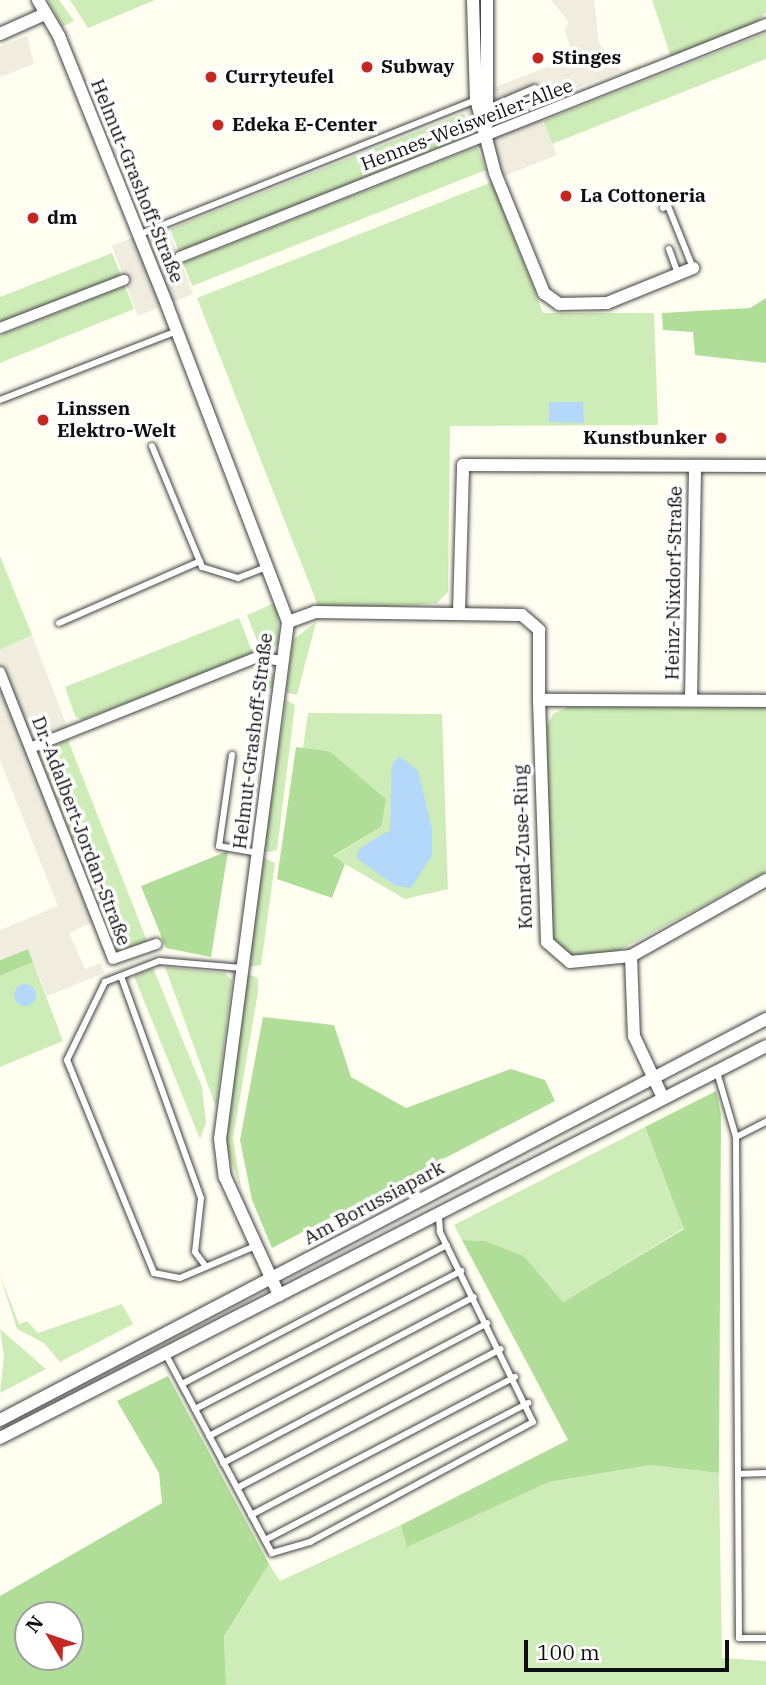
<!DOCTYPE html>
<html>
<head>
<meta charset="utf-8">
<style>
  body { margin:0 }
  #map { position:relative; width:766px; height:1685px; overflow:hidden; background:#fffef1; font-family:"IBM Plex Serif",serif }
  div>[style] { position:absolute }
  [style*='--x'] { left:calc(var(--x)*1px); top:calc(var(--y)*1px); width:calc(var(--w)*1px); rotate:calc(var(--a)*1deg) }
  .green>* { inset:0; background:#ceecb8 }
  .forest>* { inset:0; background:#b0dd97 }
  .plaza>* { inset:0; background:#f0eddf }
  .water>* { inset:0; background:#b3d8f9 }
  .round { border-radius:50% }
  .roads { filter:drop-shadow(0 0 2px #424242) drop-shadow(0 0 2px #424242) }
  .service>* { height:6px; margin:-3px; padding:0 3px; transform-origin:3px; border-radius:3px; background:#fff }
  .pedestrian>* { height:10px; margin:-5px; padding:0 5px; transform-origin:5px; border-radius:5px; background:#fff }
  .minor>* { height:12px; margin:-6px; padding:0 6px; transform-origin:6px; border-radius:6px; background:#fff }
  .dots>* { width:19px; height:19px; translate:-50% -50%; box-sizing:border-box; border:4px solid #fff; border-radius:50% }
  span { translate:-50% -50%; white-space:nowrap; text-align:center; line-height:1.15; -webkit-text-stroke:7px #fff; paint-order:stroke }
  .poi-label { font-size:19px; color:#0f0f0f; font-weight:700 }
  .left { translate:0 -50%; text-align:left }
  .right { translate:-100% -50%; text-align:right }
  .street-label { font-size:19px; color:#0f0f0f }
  .north { position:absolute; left:14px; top:1601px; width:70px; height:70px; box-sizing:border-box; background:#fff; border:2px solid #9f9f9f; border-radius:50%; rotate:309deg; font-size:19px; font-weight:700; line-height:28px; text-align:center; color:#0f0f0f }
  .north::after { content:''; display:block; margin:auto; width:24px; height:32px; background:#c52820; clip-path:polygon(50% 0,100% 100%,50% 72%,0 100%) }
  .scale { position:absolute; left:524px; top:1640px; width:205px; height:32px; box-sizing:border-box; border:4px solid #0f0f0f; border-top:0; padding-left:9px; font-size:21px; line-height:24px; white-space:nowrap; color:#0f0f0f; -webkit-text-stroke:5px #fff; paint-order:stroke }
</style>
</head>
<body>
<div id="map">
  <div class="green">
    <div style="clip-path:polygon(48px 0,59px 0,74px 21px,62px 27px)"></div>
    <div style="clip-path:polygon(70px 0,155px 0,88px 28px)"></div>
    <div style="clip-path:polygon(652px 0,766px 0,766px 12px,755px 24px,671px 57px)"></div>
    <div style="clip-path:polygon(766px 33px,766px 59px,552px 144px,543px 121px)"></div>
    <div style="clip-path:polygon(464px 113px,473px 135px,179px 252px,170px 229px)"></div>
    <div style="clip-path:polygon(477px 147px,486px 170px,192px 286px,183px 263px)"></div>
    <div style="clip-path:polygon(492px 182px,543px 313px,654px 313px,658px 425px,450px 426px,448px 592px,437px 603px,420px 605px,319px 608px,197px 298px)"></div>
    <div style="clip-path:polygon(112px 253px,121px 275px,0 323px,0 297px)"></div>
    <div style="clip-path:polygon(125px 286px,134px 309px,0 363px,0 336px)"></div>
    <div style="clip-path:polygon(0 556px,32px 635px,0 650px)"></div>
    <div style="clip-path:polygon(277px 602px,279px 644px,262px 653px,247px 615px)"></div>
    <div style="clip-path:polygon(239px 618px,253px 654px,82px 720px,75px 716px,65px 687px)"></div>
    <div style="clip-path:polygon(316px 622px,297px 695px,286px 692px,293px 640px)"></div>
    <div style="clip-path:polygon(266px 665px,274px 676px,273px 688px,257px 691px,260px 666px)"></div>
    <div style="clip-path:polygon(286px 700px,295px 705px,277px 850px,271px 852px,264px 851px)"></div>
    <div style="clip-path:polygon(766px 706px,766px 872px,612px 954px,569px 956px,554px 945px,544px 828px,547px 726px,553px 714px,568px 707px)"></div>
    <div style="clip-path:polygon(308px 713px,442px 714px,448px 889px,405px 899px,333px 857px,381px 827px,329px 751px,303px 748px)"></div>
    <div style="clip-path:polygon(68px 740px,147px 941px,117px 953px,38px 752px)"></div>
    <div style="clip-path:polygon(264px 858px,275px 863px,261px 965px,249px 967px)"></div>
    <div style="clip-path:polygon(33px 962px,63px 1041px,0 1067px,0 976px)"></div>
    <div style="clip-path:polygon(165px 967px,225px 973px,232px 980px,216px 1107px)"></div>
    <div style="clip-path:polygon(153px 968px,202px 1087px,206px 1123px,200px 1139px,134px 976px)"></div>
    <div style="clip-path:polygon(248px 974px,258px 978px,258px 992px,233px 1138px,241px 1188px,264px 1254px,226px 1146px)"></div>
    <div style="clip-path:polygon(645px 1127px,684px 1228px,563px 1302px,524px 1256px,485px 1241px,462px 1240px,454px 1225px)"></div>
    <div style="clip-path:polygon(0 1275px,19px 1324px,27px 1321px,38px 1333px,122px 1304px,133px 1324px,60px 1362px,44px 1343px,17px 1329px)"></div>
    <div style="clip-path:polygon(0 1329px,46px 1369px,0 1393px,4px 1356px)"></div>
    <div style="clip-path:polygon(651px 1465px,719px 1473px,722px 1658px,766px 1661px,766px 1685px,226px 1685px,224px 1638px,269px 1564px,280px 1581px,401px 1525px,408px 1546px,549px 1482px)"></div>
  </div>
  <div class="forest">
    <div style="clip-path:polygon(766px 298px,766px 363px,695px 355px,693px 332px,663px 330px,662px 313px,750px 308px)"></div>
    <div style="clip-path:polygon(296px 747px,329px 751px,386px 799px,381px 827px,333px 856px,345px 864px,332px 898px,277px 879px)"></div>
    <div style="clip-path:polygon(228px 851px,211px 957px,166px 948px,141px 886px)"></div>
    <div style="clip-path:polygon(28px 949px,33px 962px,0 976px,0 960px)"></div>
    <div style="clip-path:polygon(263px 1017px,334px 1025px,351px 1077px,406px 1108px,511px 1069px,545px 1080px,555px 1101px,272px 1248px,252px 1200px,240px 1140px)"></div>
    <div style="clip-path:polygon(716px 1091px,721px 1114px,719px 1473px,651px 1465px,549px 1482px,407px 1547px,401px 1525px,568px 1440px,462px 1240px,485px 1241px,524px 1256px,563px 1302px,684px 1229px,645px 1127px)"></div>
    <div style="clip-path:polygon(evenodd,168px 1376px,269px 1564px,224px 1637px,226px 1685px,0 1685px,0 1596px,162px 1503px,159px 1473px,117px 1401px,168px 1376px,28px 1615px,70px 1615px,70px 1657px,28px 1657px,28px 1615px)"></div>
  </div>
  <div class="plaza">
    <div style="clip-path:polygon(551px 0,594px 0,599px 43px,621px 71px,512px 113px,515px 119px,541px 116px,557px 155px,492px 181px,461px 100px,573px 57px,565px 30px,569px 22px)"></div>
    <div style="clip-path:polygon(27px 36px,34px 64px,0 77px,0 47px)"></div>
    <div style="clip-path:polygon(167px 224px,193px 294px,138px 316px,112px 246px)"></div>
    <div style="clip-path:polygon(32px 635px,71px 737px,37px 752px,102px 918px,69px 933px,85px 969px,101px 963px,104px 973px,47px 996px,28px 949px,0 960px,0 930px,58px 906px,0 760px,0 650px)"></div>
  </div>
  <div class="water">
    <div style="clip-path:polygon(549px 402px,583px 402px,584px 423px,549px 422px)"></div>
    <div style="clip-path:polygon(400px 756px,418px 771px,432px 828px,432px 856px,411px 888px,396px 886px,356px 858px,360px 848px,390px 830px,392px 764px)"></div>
    <div class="round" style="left:14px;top:984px;width:22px;height:22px"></div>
  </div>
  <div class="roads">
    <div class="service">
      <div style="--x:488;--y:108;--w:51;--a:-23.1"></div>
      <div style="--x:663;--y:208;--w:5;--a:-22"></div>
      <div style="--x:668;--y:206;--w:67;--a:68"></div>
      <div style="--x:138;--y:235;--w:363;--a:-21.8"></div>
      <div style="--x:669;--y:249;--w:27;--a:70"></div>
      <div style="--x:0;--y:400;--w:190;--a:-21.3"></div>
      <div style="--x:152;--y:446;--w:131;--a:67.5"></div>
      <div style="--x:202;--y:567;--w:38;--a:17"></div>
      <div style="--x:238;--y:578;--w:31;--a:-21"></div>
      <div style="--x:59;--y:623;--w:154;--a:-23.7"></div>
      <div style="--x:232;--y:755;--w:92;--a:98.1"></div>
      <div style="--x:219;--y:846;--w:40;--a:10"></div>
      <div style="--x:242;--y:968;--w:83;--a:-175.2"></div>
      <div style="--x:159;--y:961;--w:58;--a:158.7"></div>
      <div style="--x:105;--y:982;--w:87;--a:116"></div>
      <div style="--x:67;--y:1060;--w:230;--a:67.8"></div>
      <div style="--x:154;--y:1273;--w:26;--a:11"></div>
      <div style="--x:180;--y:1278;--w:79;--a:-23"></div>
      <div style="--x:121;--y:976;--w:236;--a:70.2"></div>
      <div style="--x:201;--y:1198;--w:54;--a:96.3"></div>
      <div style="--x:195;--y:1252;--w:15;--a:53"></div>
      <div style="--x:717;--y:1072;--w:68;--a:73.7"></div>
      <div style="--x:736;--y:1137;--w:501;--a:89.66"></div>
      <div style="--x:739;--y:1638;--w:27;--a:0"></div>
      <div style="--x:736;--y:1137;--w:34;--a:-27"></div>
      <div style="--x:165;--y:1353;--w:227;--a:61.9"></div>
      <div style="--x:272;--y:1553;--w:40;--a:-16"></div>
      <div style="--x:310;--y:1542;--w:253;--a:-28.3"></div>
      <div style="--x:533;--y:1422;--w:212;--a:-116.1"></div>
      <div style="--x:440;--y:1232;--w:16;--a:-94"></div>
      <div style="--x:182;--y:1384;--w:299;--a:-27.7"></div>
      <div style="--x:195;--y:1409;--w:300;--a:-27.4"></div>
      <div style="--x:209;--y:1436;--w:299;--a:-27.7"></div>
      <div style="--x:223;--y:1463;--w:299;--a:-27.9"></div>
      <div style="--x:738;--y:1474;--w:28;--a:-2"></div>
      <div style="--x:237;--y:1488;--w:298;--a:-27.8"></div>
      <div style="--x:251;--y:1515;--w:298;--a:-27.6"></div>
      <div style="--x:265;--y:1540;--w:297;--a:-27.5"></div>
    </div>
    <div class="pedestrian">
      <div style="--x:180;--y:257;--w:631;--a:-21.68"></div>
      <div style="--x:0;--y:328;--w:133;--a:-21.2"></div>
      <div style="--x:0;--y:672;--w:308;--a:68.5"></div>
      <div style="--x:113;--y:959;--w:46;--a:-19.2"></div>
      <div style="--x:30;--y:748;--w:245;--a:-21.8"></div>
      <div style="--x:257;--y:657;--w:26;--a:9"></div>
    </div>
    <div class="minor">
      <div style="--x:38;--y:0;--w:42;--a:59.7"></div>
      <div style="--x:59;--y:36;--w:290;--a:68.1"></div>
      <div style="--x:167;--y:305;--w:339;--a:69.1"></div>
      <div style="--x:288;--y:622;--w:521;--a:97.49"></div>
      <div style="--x:220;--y:1139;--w:38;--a:83"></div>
      <div style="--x:225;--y:1177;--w:130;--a:65.4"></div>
      <div style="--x:473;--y:0;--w:99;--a:88.3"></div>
      <div style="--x:476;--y:99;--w:76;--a:75.6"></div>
      <div style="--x:495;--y:173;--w:130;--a:67.8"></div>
      <div style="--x:544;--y:293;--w:19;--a:36"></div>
      <div style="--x:559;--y:304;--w:48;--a:-1.2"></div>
      <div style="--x:607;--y:303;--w:93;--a:-22.1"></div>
      <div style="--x:0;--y:34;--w:49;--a:-24"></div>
      <div style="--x:487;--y:124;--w:124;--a:-90"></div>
      <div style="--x:459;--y:612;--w:147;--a:-88.4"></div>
      <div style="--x:463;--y:465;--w:303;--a:0.2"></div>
      <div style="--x:288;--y:622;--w:29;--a:-20"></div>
      <div style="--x:315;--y:612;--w:207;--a:0.8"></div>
      <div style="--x:522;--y:615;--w:23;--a:41"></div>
      <div style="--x:539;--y:630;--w:70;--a:90"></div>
      <div style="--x:691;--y:699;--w:231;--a:-89"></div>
      <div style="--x:766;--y:701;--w:227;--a:-179.7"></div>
      <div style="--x:539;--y:700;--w:242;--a:88.1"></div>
      <div style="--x:547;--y:942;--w:30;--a:41"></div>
      <div style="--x:570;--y:962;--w:61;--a:-5.6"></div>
      <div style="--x:631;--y:956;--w:155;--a:-29.4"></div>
      <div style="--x:631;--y:956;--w:80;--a:87.9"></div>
      <div style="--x:634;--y:1036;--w:68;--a:64.9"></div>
      <div style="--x:0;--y:1420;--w:865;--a:-27.63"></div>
      <div style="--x:0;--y:1438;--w:860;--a:-27.1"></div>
    </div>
  </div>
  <div class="dots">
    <div style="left:538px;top:58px;background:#c52820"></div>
    <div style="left:367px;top:67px;background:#c52820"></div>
    <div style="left:211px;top:77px;background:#c52820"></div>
    <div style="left:218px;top:125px;background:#c52820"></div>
    <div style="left:566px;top:196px;background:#c52820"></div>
    <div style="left:33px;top:218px;background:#c52820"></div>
    <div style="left:43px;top:420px;background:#c52820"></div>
    <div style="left:721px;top:438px;background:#c52820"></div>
  </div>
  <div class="poi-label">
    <span class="left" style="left:552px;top:58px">Stinges</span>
    <span class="left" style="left:381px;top:67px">Subway</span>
    <span class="left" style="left:225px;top:77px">Curryteufel</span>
    <span class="left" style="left:232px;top:125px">Edeka E-Center</span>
    <span class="left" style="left:580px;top:196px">La Cottoneria</span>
    <span class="left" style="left:47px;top:218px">dm</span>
    <span class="left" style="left:57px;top:420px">Linssen<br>Elektro-Welt</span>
    <span class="right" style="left:707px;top:438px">Kunstbunker</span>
  </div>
  <div class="street-label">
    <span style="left:467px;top:125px;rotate:-21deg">Hennes-Weisweiler-Allee</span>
    <span style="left:137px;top:181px;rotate:68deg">Helmut-Grashoff-Straße</span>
    <span style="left:674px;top:583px;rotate:-89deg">Heinz-Nixdorf-Straße</span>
    <span style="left:253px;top:741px;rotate:-83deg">Helmut-Grashoff-Straße</span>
    <span style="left:81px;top:831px;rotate:69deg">Dr.-Adalbert-Jordan-Straße</span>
    <span style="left:523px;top:847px;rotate:-92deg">Konrad-Zuse-Ring</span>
    <span style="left:374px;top:1203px;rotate:-28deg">Am Borussiapark</span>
  </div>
  <div class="north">N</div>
  <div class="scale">100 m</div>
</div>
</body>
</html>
